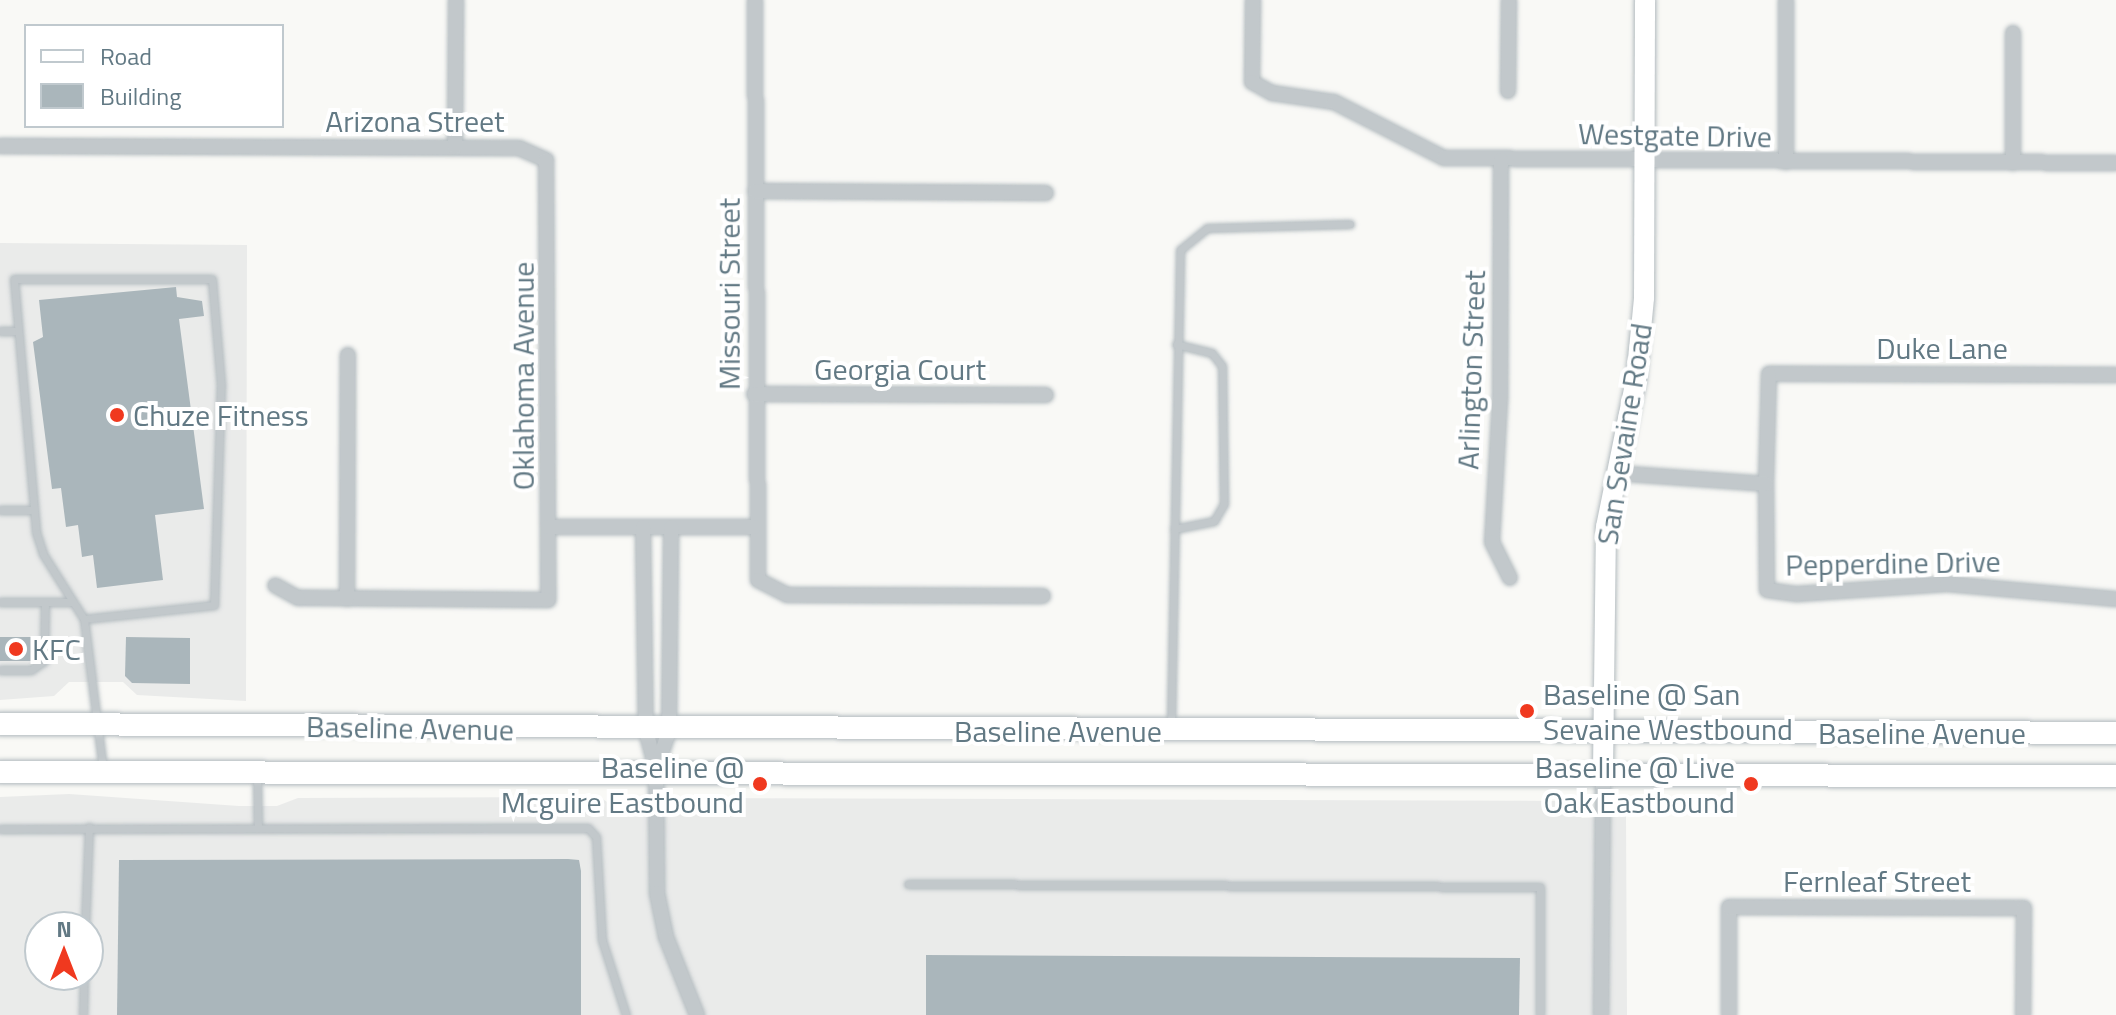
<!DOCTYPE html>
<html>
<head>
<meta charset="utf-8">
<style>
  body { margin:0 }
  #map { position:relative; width:2116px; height:1015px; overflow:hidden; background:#f9f9f6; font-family:"Titillium Web",sans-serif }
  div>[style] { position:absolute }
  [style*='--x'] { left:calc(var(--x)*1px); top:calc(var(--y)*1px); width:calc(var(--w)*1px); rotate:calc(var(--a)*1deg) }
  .built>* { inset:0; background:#eaebea }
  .building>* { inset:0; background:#aab6bb }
  .roads { filter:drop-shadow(0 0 2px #b4bcc0) drop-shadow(0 0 2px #b4bcc0) }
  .lane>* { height:7px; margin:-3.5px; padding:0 3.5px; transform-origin:3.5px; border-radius:3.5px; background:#c2c8cb }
  .street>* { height:14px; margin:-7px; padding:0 7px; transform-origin:7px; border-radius:7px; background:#c2c8cb }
  .secondary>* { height:20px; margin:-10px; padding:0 10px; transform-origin:10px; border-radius:10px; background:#fff }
  .primary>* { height:22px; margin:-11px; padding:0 11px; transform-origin:11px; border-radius:11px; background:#fff }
  .dots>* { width:22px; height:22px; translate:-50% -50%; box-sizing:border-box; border:4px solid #fff; border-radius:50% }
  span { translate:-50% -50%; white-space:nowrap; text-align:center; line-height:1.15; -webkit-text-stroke:8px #fff; paint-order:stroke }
  .street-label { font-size:30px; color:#627984 }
  .poi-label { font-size:30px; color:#627984 }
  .left { translate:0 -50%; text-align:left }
  .right { translate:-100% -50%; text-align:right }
  .legend { position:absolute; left:24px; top:24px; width:260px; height:104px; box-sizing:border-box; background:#fff; border:2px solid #c0c9ce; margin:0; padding:10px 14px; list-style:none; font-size:24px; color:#627984 }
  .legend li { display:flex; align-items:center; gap:16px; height:40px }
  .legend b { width:40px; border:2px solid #c0c9ce }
  .north { position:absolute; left:24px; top:911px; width:80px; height:80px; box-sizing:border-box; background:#fff; border:2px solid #c0c9ce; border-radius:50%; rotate:0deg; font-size:22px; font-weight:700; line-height:32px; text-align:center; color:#627984 }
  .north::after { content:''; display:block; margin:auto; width:28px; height:36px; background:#f0391f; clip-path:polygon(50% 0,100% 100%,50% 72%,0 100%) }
</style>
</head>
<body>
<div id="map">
  <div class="built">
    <div style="clip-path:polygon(0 243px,247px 245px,246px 701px,137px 695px,123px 682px,69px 682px,54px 696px,0 700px)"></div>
    <div style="clip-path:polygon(evenodd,69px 794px,239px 806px,277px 806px,298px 798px,600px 797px,624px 814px,676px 814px,698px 798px,1564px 801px,1582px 818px,1626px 816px,1627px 1015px,0 1015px,0 797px,69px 794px,40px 927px,88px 927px,88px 975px,40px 975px,40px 927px)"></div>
  </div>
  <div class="building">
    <div style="clip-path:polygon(176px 287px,177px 297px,202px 301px,204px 316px,179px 319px,204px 509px,155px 515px,163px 580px,97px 588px,93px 555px,82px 557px,78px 525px,66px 527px,61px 488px,52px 489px,33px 342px,43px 337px,39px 300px)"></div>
    <div style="clip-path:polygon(0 637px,31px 637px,31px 661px,0 661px)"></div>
    <div style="clip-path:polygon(126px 637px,190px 638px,190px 684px,132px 683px,125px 676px)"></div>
    <div style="clip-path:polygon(568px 859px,579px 860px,581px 871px,581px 1015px,117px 1015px,119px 860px)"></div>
    <div style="clip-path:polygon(926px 955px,1520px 958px,1519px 1015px,926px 1015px)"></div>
  </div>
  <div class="roads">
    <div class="lane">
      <div style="--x:0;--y:331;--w:15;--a:0"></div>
      <div style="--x:0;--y:510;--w:32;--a:0"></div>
      <div style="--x:1174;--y:529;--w:41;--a:-11.3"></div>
      <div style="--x:1214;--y:521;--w:20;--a:-60"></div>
      <div style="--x:1224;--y:504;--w:138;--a:-90.8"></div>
      <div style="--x:1222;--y:366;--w:16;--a:-128"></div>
      <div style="--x:1212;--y:353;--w:37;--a:-166"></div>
      <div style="--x:0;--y:602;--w:71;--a:0"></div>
      <div style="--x:84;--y:619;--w:131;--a:-6.1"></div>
      <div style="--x:214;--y:605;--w:220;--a:-88.2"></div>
      <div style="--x:221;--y:385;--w:106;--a:-94.9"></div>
      <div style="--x:212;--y:279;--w:198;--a:180"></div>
      <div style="--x:14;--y:279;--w:254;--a:85"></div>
      <div style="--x:36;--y:532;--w:23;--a:72"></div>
      <div style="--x:43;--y:554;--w:77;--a:57.8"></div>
      <div style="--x:84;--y:619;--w:152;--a:82.8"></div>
      <div style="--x:0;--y:670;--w:31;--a:0"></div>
      <div style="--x:31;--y:670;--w:16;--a:-35"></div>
      <div style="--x:44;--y:661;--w:59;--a:-89"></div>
      <div style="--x:1171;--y:725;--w:475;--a:-88.9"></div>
      <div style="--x:1180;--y:250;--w:35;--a:-39"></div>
      <div style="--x:1207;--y:228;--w:143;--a:-1.6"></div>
      <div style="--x:257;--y:777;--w:50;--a:88.9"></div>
      <div style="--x:0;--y:829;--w:588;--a:-0.1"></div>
      <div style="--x:588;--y:828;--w:12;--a:48"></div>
      <div style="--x:596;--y:837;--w:103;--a:86.7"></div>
      <div style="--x:602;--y:940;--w:79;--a:72.3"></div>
      <div style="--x:908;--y:884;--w:632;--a:0.27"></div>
      <div style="--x:1540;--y:887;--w:128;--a:90"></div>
      <div style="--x:85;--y:927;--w:100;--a:-87.7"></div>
      <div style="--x:83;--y:1015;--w:40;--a:-88.6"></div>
    </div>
    <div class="street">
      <div style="--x:755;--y:0;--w:580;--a:89.7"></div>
      <div style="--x:758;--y:580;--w:33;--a:27"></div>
      <div style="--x:787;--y:595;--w:256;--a:0.2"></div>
      <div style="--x:1253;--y:0;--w:82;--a:90.7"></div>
      <div style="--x:1252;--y:82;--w:23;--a:29"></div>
      <div style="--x:1272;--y:93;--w:63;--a:8.3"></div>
      <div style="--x:1334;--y:102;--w:123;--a:27"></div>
      <div style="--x:1444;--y:158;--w:672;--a:0.43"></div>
      <div style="--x:2013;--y:33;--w:130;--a:90"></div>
      <div style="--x:1508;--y:91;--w:91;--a:-89.4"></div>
      <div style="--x:0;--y:146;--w:519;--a:0.22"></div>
      <div style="--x:519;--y:148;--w:30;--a:24"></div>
      <div style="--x:546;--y:160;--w:440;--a:89.7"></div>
      <div style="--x:548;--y:600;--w:250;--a:-179.5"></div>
      <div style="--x:298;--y:598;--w:26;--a:-151"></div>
      <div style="--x:455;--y:147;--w:147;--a:-89.6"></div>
      <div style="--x:1501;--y:160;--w:240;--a:90.2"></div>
      <div style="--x:1500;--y:400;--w:142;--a:93.2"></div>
      <div style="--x:1492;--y:542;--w:40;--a:63.4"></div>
      <div style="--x:1786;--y:162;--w:162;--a:-90"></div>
      <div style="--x:755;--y:191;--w:291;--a:0.4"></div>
      <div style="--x:2116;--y:375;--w:347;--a:-179.8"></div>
      <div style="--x:1769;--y:374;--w:110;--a:91.6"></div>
      <div style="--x:1766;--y:484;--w:106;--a:89.5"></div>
      <div style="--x:1767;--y:590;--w:30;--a:8"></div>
      <div style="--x:1797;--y:594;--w:150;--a:-3.8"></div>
      <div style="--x:1947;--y:584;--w:170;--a:5.1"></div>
      <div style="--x:754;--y:394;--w:292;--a:0.2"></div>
      <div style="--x:1614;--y:473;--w:152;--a:4.1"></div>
      <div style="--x:548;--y:527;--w:206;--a:0"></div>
      <div style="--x:643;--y:527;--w:204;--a:89.2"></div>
      <div style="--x:646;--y:731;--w:39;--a:75"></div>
      <div style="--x:656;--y:769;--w:124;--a:89.5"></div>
      <div style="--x:657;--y:893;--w:45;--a:78.4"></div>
      <div style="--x:666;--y:937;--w:84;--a:68.3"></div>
      <div style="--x:347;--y:599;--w:244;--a:-89.8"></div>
      <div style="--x:656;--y:769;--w:40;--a:-71.1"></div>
      <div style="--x:669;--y:731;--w:204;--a:-89.4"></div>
      <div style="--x:1601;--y:1015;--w:244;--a:-89.5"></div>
      <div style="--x:1729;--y:1015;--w:108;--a:-90"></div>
      <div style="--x:1729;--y:907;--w:295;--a:0.2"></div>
      <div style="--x:2024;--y:908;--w:107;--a:90.5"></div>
    </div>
    <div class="secondary">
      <div style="--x:1603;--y:771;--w:244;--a:-89.3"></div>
      <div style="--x:1606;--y:527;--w:150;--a:-78.5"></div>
      <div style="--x:1636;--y:380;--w:82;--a:-84.4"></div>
      <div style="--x:1644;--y:298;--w:298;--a:-89.8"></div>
    </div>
    <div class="primary">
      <div style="--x:0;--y:724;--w:2116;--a:0.24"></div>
      <div style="--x:0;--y:772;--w:2116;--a:0.11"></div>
    </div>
  </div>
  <div class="dots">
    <div style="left:117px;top:415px;background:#f0391f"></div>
    <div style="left:16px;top:649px;background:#f0391f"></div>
    <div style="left:1527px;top:711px;background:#f0391f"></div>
    <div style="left:760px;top:784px;background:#f0391f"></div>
    <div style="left:1751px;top:784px;background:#f0391f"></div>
  </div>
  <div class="street-label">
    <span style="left:415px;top:121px">Arizona Street</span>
    <span style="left:1675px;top:135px;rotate:1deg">Westgate Drive</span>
    <span style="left:729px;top:294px;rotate:-90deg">Missouri Street</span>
    <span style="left:1942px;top:348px">Duke Lane</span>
    <span style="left:900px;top:369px">Georgia Court</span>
    <span style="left:1471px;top:370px;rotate:-88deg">Arlington Street</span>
    <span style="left:523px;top:376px;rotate:-90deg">Oklahoma Avenue</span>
    <span style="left:1624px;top:434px;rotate:-81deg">San Sevaine Road</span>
    <span style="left:1893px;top:563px;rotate:-1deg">Pepperdine Drive</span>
    <span style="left:410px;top:728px;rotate:1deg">Baseline Avenue</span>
    <span style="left:1058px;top:731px">Baseline Avenue</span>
    <span style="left:1922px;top:733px">Baseline Avenue</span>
    <span style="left:1877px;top:881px">Fernleaf Street</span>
  </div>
  <div class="poi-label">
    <span class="left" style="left:133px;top:415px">Chuze Fitness</span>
    <span class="left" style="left:32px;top:649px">KFC</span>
    <span class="left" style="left:1543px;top:711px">Baseline @ San<br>Sevaine Westbound</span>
    <span class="right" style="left:744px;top:784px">Baseline @<br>Mcguire Eastbound</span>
    <span class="right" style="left:1735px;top:784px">Baseline @ Live<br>Oak Eastbound</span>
  </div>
  <ul class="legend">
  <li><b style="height:10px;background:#fff"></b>Road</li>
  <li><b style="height:22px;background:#aab6bb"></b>Building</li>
  </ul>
  <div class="north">N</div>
</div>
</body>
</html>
